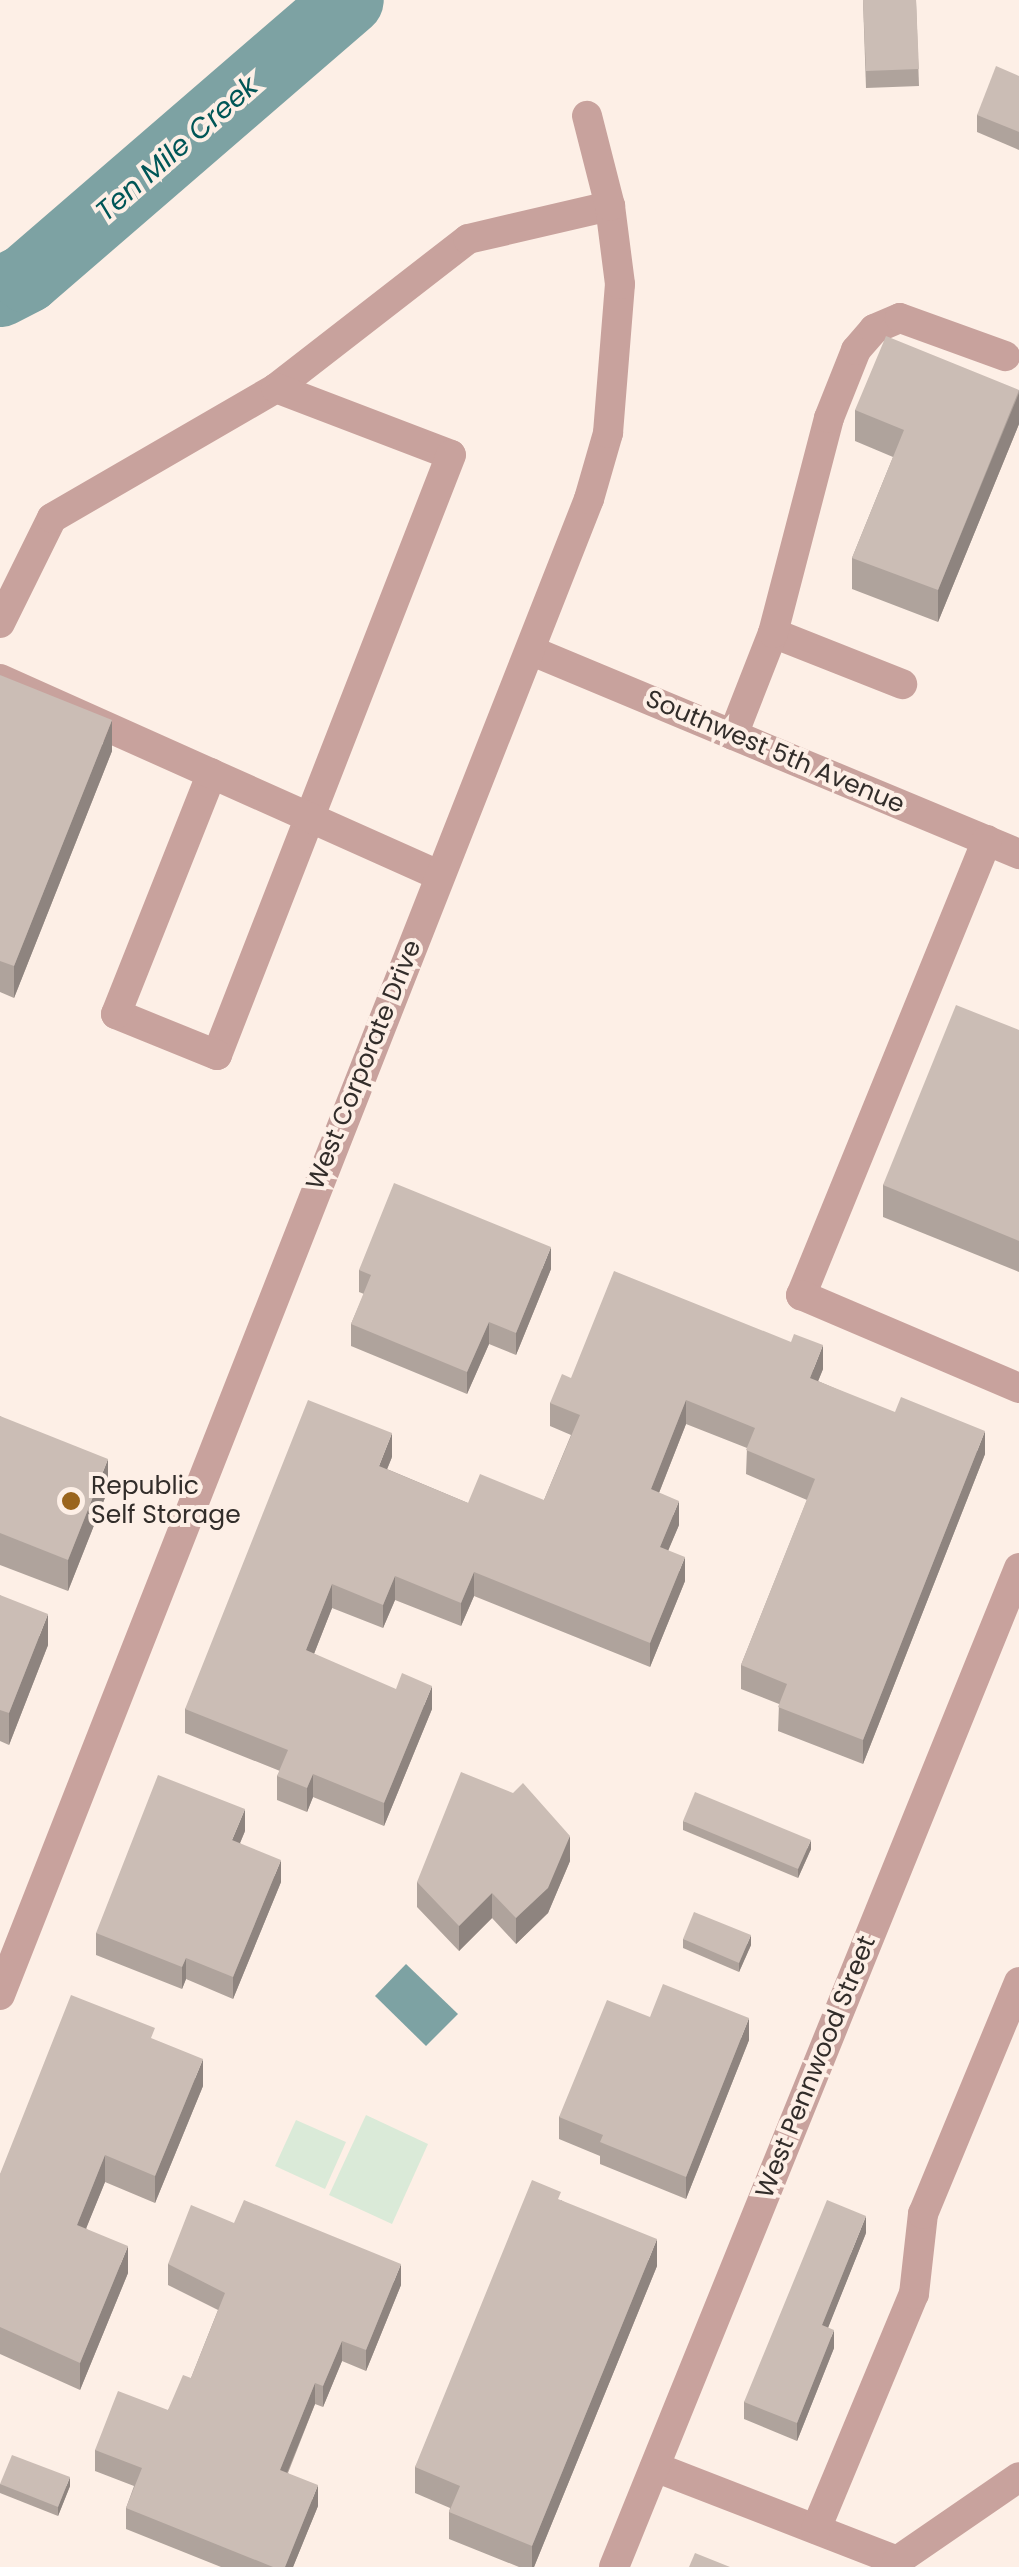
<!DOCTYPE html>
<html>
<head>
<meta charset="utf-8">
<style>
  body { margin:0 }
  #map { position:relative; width:1019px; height:2567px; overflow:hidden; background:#fdefe6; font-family:Poppins,sans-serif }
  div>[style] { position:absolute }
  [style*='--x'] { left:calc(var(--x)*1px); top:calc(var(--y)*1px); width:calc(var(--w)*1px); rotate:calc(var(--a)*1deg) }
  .green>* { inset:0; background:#daead8 }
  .water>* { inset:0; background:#7da2a3 }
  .river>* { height:70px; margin:-35px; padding:0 35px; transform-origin:35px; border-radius:35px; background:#7da2a3 }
  .minor>* { height:30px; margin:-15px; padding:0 15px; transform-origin:15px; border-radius:15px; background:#c8a29d }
  .wall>* { inset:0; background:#afa39c }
  .shaded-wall>* { inset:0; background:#8e847f }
  .building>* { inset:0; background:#cbbdb5 }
  .dots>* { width:28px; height:28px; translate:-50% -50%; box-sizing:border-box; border:5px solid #fdefe6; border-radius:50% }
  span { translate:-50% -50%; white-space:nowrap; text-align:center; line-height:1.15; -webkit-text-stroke:8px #fdefe6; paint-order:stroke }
  .street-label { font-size:25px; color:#322d2a }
  .poi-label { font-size:25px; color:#322d2a }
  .left { translate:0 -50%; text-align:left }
  .water-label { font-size:28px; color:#005657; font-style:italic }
</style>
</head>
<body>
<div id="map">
  <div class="green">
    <div style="clip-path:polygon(366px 2115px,428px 2144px,392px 2224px,329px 2195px)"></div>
    <div style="clip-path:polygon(296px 2120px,346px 2142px,325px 2189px,275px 2166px)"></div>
  </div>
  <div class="water">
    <div style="clip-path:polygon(406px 1964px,458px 2014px,426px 2046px,375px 1996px)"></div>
  </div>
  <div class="river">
    <div style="--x:0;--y:292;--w:30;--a:-27"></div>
    <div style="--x:27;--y:278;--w:425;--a:-40.8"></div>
  </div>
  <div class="minor">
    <div style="--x:276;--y:388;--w:243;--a:-37.8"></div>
    <div style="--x:468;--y:239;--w:146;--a:-13.1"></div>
    <div style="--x:0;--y:623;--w:117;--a:-63.7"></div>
    <div style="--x:52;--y:518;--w:259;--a:-30.1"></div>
    <div style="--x:276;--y:388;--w:187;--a:20.9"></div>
    <div style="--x:451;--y:455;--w:644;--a:111.31"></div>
    <div style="--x:217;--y:1055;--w:109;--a:-157.9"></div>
    <div style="--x:116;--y:1014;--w:259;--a:-68.3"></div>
    <div style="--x:773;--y:633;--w:139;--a:21.6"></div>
    <div style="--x:532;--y:651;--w:528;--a:22.63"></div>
    <div style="--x:0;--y:679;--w:482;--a:24.1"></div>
    <div style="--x:733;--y:735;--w:110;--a:-68.6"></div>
    <div style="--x:773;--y:633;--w:222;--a:-75.4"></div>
    <div style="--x:829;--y:418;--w:73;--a:-68.3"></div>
    <div style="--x:856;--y:350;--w:28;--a:-49"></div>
    <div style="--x:874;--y:329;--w:28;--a:-23"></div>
    <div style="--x:900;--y:318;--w:112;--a:19.9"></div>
    <div style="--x:987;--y:840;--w:492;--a:112.2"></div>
    <div style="--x:801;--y:1295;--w:237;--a:23.1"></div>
    <div style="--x:0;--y:1995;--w:1608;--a:-68.51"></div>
    <div style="--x:589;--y:499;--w:69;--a:-73.9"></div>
    <div style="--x:608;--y:433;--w:149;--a:-85.4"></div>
    <div style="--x:620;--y:284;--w:79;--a:-97.3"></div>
    <div style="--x:610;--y:206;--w:93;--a:-104.3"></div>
    <div style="--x:655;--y:2467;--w:260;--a:21.2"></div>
    <div style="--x:897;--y:2561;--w:148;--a:-34.5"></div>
    <div style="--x:816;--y:2529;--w:255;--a:-67.4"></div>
    <div style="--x:914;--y:2294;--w:81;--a:-83.6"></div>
    <div style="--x:923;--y:2214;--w:251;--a:-67.5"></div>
    <div style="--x:614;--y:2567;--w:1078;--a:-67.93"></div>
  </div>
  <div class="wall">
    <div style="clip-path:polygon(863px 0,916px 0,919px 86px,866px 88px)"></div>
    <div style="clip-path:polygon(1019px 76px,1019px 150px,977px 132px,977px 115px)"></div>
    <div style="clip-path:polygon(1019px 390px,1019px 424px,938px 622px,852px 589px,852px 558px,893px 457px,855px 441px,855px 410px)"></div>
    <div style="clip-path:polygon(0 675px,112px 751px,14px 998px,0 992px)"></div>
    <div style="clip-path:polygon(1019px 1030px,1019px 1272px,883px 1217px,883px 1185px)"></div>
    <div style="clip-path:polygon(551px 1269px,516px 1355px,489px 1344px,467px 1394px,351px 1346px,351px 1324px,364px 1294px,359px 1292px,359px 1270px)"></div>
    <div style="clip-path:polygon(823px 1369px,818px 1381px,985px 1454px,863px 1764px,778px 1731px,779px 1704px,741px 1689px,741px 1665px,807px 1500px,746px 1474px,747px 1448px,686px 1424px,659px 1493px,679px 1525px,668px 1550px,685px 1581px,650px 1667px,474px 1596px,461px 1626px,395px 1600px,383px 1628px,332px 1608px,314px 1654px,432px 1709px,384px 1826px,313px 1797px,307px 1812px,277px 1800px,277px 1776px,280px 1771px,185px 1733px,185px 1709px,392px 1457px,387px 1469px,468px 1503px,544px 1500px,571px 1435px,550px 1426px,550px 1403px,571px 1378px)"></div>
    <div style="clip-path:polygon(0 1416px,108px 1490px,68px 1591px,0 1565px)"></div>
    <div style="clip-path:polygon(0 1595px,48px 1645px,9px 1745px,0 1741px)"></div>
    <div style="clip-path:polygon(683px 1821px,811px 1849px,798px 1878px,683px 1830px)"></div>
    <div style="clip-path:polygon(245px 1831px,240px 1843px,281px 1882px,233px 1999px,186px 1979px,182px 1989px,96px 1955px,96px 1933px)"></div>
    <div style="clip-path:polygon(570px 1861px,548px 1913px,516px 1944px,492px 1918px,459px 1951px,417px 1907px,417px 1882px)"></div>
    <div style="clip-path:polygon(683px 1939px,751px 1945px,739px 1972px,683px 1948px)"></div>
    <div style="clip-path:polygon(650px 2017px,749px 2040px,686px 2199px,600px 2164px,600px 2156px,559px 2139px,559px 2117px)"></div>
    <div style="clip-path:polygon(155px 2040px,203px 2086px,155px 2203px,105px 2182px,86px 2228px,128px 2273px,80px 2390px,0 2354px,0 2174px)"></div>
    <div style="clip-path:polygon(561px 2200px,657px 2266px,534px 2567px,519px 2567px,449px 2539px,449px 2512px,450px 2508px,415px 2493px,415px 2467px)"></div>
    <div style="clip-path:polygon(234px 2223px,401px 2285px,366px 2371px,342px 2361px,323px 2407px,315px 2404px,288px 2473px,318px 2506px,293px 2567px,221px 2567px,126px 2529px,126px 2508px,134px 2486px,95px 2471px,95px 2450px,168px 2410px,191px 2378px,218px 2310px,168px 2285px,168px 2264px)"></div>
    <div style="clip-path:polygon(866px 2233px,828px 2327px,834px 2348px,797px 2441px,744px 2419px,744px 2402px)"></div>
    <div style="clip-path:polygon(0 2484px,70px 2486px,58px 2516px,0 2493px)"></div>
  </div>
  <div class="shaded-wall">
    <div style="clip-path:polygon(1019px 393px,1019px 424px,938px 622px,938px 590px)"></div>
    <div style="clip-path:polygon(112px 720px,112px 751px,14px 998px,14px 966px)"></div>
    <div style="clip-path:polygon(551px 1247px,551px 1269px,516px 1355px,516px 1333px)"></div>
    <div style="clip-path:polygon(489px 1322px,489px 1344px,467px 1394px,467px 1372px)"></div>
    <div style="clip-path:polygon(823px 1345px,823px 1369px,810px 1401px,810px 1378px)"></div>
    <div style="clip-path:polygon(686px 1400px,686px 1424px,651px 1513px,651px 1489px)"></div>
    <div style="clip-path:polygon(985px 1431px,985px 1454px,863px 1764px,863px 1740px)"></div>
    <div style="clip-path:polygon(392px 1433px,392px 1457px,379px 1489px,379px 1466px)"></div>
    <div style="clip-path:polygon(108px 1459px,108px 1490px,68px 1591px,68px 1560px)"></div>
    <div style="clip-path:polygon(679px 1501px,679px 1525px,660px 1570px,660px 1547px)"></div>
    <div style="clip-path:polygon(685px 1557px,685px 1581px,650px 1667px,650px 1643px)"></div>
    <div style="clip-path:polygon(474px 1572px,474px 1596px,461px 1626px,461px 1603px)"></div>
    <div style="clip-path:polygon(395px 1576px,395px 1600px,383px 1628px,383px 1605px)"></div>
    <div style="clip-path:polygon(332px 1584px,332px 1608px,306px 1674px,306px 1650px)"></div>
    <div style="clip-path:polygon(48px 1614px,48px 1645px,9px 1745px,9px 1713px)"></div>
    <div style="clip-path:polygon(432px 1686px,432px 1709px,384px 1826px,384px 1803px)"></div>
    <div style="clip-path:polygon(313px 1774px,313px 1797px,307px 1812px,307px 1788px)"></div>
    <div style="clip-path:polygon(245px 1809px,245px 1831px,232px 1862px,232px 1840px)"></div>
    <div style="clip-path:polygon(570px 1836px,570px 1861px,548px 1913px,516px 1944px,516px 1918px)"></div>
    <div style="clip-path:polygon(811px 1840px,811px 1849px,798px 1878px,798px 1869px)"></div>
    <div style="clip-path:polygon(281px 1860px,281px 1882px,233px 1999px,233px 1977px)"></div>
    <div style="clip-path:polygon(492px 1893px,492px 1918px,459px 1951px,459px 1926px)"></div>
    <div style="clip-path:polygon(751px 1935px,751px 1945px,739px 1972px,739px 1963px)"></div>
    <div style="clip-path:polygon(186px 1958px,186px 1979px,182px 1989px,182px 1967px)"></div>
    <div style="clip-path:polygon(749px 2018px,749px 2040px,686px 2199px,686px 2177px)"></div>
    <div style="clip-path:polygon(203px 2059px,203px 2086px,155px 2203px,155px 2176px)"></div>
    <div style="clip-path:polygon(105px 2155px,105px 2182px,77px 2251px,77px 2225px)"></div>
    <div style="clip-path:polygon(866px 2216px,866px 2233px,822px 2343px,822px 2325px)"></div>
    <div style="clip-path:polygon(657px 2239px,657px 2266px,534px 2567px,532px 2567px,532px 2546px)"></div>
    <div style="clip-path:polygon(128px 2246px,128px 2273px,80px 2390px,80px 2363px)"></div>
    <div style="clip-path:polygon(401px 2264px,401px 2285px,366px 2371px,366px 2350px)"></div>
    <div style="clip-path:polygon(834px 2330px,834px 2348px,797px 2441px,797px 2423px)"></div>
    <div style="clip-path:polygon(342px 2341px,342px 2361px,323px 2407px,323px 2386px)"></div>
    <div style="clip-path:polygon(315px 2383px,315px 2404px,280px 2490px,280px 2470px)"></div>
    <div style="clip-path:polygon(70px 2477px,70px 2486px,58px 2516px,58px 2507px)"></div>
    <div style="clip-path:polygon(318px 2485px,318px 2506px,293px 2567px,285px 2567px)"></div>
  </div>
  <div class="building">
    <div style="clip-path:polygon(863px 0,916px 0,919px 69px,866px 71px)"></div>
    <div style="clip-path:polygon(996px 66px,1019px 76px,1019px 132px,977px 115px)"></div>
    <div style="clip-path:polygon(886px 336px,1019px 390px,938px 590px,852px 558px,904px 430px,855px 410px)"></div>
    <div style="clip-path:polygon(0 675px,112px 720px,14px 966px,0 961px)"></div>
    <div style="clip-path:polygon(956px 1005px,1019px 1030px,1019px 1241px,883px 1185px)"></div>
    <div style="clip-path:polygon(394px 1183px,551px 1247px,516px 1333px,489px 1322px,467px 1372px,351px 1324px,371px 1275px,359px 1270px)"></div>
    <div style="clip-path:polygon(614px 1271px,791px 1342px,794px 1334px,823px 1345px,810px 1378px,895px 1412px,901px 1397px,985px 1431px,863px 1740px,778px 1707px,787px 1684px,741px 1665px,815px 1479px,746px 1450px,755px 1428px,686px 1400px,651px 1489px,679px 1501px,660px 1547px,685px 1557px,650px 1643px,474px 1572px,461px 1603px,395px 1576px,383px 1605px,332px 1584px,306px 1650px,396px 1689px,402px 1673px,432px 1686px,384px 1803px,313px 1774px,307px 1788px,277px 1776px,288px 1750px,185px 1709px,308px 1400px,392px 1433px,379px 1466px,468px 1503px,480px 1474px,544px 1500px,580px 1415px,550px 1403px,562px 1374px,571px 1378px)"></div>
    <div style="clip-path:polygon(0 1416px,108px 1459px,68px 1560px,0 1533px)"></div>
    <div style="clip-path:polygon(0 1595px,48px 1614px,9px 1713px,0 1710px)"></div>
    <div style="clip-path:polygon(461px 1772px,513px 1793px,523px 1783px,570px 1836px,548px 1888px,516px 1918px,492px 1893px,459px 1926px,417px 1882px)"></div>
    <div style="clip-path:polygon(158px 1775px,245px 1809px,232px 1840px,281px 1860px,233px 1977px,186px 1958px,182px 1967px,96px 1933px)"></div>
    <div style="clip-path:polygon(695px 1792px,811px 1840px,798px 1869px,683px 1821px)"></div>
    <div style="clip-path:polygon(694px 1912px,751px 1935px,739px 1963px,683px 1939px)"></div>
    <div style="clip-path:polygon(663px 1984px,749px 2018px,686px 2177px,600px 2142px,603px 2135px,559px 2117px,607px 2000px,650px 2017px)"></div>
    <div style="clip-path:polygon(71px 1995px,155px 2028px,151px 2038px,203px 2059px,155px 2176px,105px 2155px,77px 2225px,128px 2246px,80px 2363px,0 2327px,0 2174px)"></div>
    <div style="clip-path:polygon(532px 2180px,561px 2192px,558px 2199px,657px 2239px,532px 2546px,449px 2512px,460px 2486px,415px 2467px)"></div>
    <div style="clip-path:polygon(244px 2200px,401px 2264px,366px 2350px,342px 2341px,323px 2386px,315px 2383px,280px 2470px,318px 2485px,285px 2567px,273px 2567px,126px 2508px,142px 2468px,95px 2450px,118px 2391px,168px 2410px,183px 2375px,191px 2378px,225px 2293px,168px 2264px,191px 2205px,234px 2223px)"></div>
    <div style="clip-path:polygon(827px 2200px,866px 2216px,822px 2325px,834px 2330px,797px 2423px,744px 2402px)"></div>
    <div style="clip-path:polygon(12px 2455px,70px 2477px,58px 2507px,0 2484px)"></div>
    <div style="clip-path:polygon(695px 2553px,730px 2567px,689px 2567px)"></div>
  </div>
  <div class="dots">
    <div style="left:71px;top:1501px;background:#9a641c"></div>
  </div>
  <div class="street-label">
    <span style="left:775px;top:752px;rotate:23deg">Southwest 5th Avenue</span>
    <span style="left:364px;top:1065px;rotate:-68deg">West Corporate Drive</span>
    <span style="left:816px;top:2067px;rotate:-68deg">West Pennwood Street</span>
  </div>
  <div class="poi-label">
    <span class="left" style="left:91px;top:1501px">Republic<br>Self Storage</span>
  </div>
  <div class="water-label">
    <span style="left:177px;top:149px;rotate:-41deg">Ten Mile Creek</span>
  </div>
</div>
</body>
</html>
